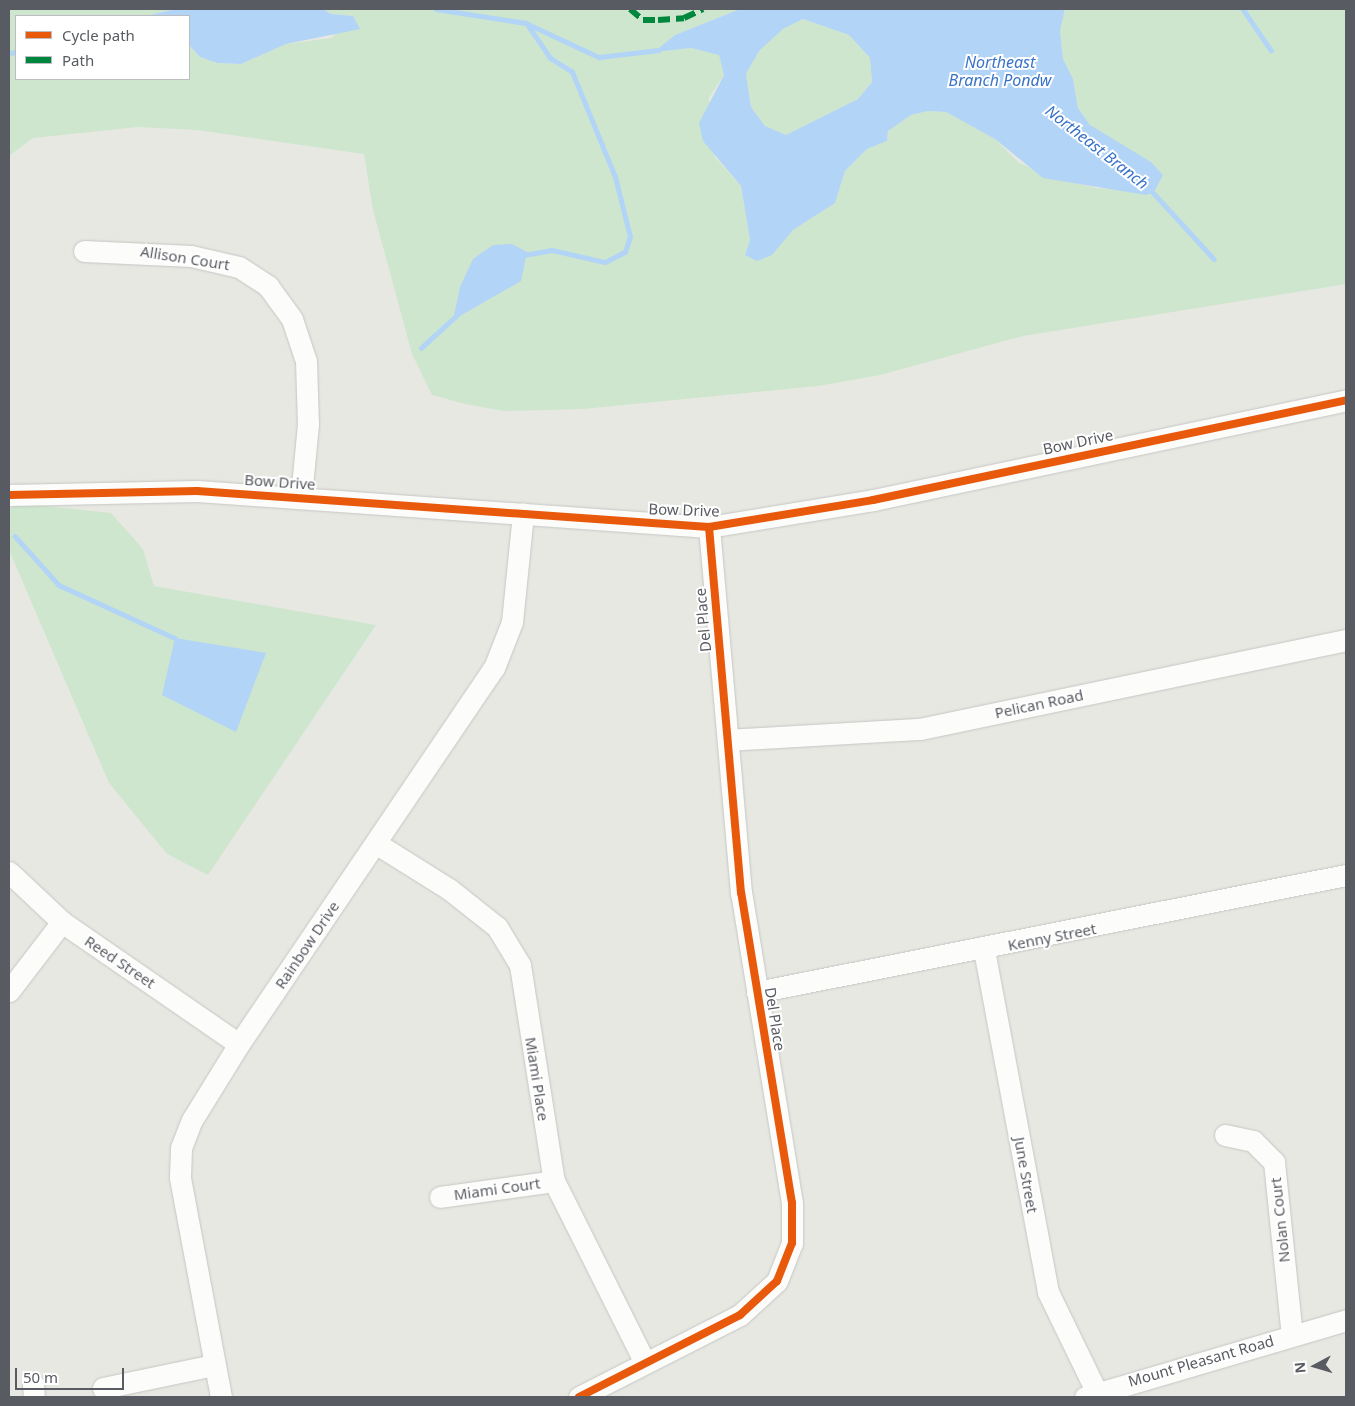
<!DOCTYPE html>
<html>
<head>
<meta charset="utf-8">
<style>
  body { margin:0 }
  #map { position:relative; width:1355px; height:1406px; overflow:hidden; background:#e8e8e2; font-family:"Noto Sans",sans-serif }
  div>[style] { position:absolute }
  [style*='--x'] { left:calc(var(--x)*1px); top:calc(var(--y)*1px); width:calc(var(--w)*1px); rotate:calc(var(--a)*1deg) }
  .green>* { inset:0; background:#cee6cd }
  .water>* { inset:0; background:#b2d4f6 }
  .stream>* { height:4.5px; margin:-2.25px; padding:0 2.25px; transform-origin:2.25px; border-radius:2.25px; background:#b2d4f6 }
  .roads { filter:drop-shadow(0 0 1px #c5c6c4) drop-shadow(0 0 1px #c5c6c4) }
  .minor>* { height:21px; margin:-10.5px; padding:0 10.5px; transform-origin:10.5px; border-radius:10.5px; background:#fcfcfb }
  .quiet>* { height:6px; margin-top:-3px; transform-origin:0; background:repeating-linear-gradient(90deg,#00873e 0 12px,transparent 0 18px) }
  .cycleway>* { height:8px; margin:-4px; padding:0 4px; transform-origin:4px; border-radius:4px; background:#e8590c }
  span { translate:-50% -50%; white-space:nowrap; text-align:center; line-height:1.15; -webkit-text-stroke:4px #fff; paint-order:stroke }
  .street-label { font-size:15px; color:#585b61 }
  .water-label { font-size:16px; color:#3973c7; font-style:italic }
  .frame { position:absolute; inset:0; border:10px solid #585b61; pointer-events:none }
  .legend { position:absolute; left:15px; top:15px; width:175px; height:65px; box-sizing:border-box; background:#fff; border:1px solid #bcbdc0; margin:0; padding:6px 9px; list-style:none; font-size:15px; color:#585b61 }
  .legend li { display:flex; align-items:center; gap:10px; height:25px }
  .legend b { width:25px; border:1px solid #bcbdc0 }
  .north { position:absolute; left:1290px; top:1341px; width:50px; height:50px; -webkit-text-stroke:4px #fff; paint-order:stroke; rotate:264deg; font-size:14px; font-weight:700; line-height:20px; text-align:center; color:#585b61 }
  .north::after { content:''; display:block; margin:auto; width:18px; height:22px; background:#585b61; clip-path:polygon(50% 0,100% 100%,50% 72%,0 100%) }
  .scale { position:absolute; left:15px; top:1368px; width:109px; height:22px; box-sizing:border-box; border:2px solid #585b61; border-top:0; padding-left:6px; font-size:15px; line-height:18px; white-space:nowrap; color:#585b61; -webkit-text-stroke:4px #fff; paint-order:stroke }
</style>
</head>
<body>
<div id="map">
  <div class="green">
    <div style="clip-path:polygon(evenodd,9px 9px,176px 9px,145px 16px,16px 16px,16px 79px,189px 79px,189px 45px,200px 57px,217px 63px,241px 64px,286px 44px,331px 38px,353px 16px,331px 14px,323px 9px,740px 9px,675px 35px,655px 52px,691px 48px,719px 54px,724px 75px,709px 98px,715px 157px,741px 186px,750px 240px,745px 255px,772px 255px,793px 230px,835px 203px,845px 171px,867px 149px,887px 141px,888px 131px,911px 115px,928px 111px,946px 112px,995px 139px,1018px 162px,1048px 176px,1096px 188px,1154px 192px,1163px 174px,1090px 125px,1078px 108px,1073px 79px,1063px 59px,1060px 31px,1065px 9px,1346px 9px,1346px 284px,1023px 336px,880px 375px,818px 386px,583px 409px,504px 411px,465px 404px,432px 395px,412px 354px,373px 210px,364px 154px,197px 130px,138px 127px,33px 138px,9px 156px,9px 9px,460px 287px,502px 292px,483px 299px,454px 319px,460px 287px)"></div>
    <div style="clip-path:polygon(803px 19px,849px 35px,870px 58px,872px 82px,858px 99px,786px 135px,765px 126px,751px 107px,746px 74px,759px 51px,783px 29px)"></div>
    <div style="clip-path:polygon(19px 503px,111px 513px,143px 549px,154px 586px,376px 625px,208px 875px,167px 854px,109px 783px,9px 550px,9px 509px)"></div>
  </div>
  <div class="water">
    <div style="clip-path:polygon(176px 9px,323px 9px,331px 14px,353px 16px,360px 29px,286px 44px,241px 64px,217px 63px,200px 57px,189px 45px,189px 16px,145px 16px)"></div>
    <div style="clip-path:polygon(evenodd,740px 9px,1065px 9px,1060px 31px,1063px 59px,1073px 79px,1078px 108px,1090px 125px,1151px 162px,1163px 175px,1154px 192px,1146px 195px,1043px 178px,995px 139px,946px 112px,928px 111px,911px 115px,888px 131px,887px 141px,867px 149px,845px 171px,835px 203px,793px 230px,772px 255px,757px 261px,745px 255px,750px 240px,741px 186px,703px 141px,699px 123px,724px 75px,719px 55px,691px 48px,654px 52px,675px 35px,740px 9px,803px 19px,849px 35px,870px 58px,872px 82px,858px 99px,786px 135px,765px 126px,751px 107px,746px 74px,759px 51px,783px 29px,803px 19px)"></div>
    <div style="clip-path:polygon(512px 244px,527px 252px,521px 281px,453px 320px,460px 287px,473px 259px,493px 245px)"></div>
    <div style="clip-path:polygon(175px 638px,266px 653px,236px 732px,162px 695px)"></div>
  </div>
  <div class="stream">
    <div style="--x:436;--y:9;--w:91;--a:8.8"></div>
    <div style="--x:526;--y:23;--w:81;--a:25"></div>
    <div style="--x:599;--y:57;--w:60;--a:-6.7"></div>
    <div style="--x:1243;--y:9;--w:50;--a:55.7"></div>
    <div style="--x:9;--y:53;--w:7;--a:-8"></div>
    <div style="--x:1149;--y:188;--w:96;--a:47.5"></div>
    <div style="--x:524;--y:255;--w:28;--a:-10"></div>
    <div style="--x:552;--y:250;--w:54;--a:12.8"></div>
    <div style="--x:605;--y:262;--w:22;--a:-27"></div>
    <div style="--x:625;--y:252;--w:16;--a:-72"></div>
    <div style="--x:630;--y:237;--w:62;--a:-104"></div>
    <div style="--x:615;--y:177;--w:113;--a:-112.3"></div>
    <div style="--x:572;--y:72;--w:26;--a:-148"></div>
    <div style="--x:550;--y:58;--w:42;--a:-124.4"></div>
    <div style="--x:421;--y:348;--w:49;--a:-42.5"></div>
    <div style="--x:15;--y:536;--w:66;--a:48.1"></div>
    <div style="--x:59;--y:585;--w:128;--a:24.6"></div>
  </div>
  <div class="roads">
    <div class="minor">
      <div style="--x:84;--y:251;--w:107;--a:2.7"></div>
      <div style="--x:191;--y:256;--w:49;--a:12.9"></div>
      <div style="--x:239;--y:267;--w:35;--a:33"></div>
      <div style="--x:268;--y:286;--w:41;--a:54"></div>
      <div style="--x:292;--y:319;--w:44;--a:71.6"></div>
      <div style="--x:306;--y:361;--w:63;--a:88.2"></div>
      <div style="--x:308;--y:424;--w:73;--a:95.5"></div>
      <div style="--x:9;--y:495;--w:188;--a:-1.2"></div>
      <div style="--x:197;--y:491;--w:513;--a:4.02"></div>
      <div style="--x:709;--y:527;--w:166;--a:-9.3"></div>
      <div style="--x:873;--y:500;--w:483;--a:-11.9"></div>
      <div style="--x:728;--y:740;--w:192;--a:-3.3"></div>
      <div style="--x:920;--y:729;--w:435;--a:-11.8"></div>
      <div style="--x:377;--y:844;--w:85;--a:32"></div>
      <div style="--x:449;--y:889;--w:61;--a:38.4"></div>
      <div style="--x:497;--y:927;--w:44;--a:58.8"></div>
      <div style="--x:520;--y:965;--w:219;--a:81.1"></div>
      <div style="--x:554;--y:1181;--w:201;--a:63.4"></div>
      <div style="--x:9;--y:872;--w:73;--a:43.3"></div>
      <div style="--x:62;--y:922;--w:215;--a:34.6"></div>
      <div style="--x:984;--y:950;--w:348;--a:79.4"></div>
      <div style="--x:1048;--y:1292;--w:110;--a:64.1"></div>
      <div style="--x:9;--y:991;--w:87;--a:-52.5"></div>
      <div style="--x:757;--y:992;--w:601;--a:-11.24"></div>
      <div style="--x:1225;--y:1135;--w:29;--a:12"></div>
      <div style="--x:1253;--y:1141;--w:30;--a:45"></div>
      <div style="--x:1274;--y:1162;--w:174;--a:84.1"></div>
      <div style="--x:440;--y:1197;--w:115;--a:-8"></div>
      <div style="--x:33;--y:1384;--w:13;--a:86"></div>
      <div style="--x:103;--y:1388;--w:113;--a:-11.7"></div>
      <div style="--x:221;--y:1397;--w:224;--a:-100.6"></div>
      <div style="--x:180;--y:1177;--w:29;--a:-88"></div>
      <div style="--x:181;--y:1148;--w:30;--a:-69"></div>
      <div style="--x:192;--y:1120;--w:89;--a:-58.3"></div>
      <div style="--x:239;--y:1044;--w:454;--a:-55.9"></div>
      <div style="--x:494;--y:668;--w:49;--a:-68.6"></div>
      <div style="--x:512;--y:622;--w:109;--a:-84.2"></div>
      <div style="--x:579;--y:1397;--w:181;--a:-27"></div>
      <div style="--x:740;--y:1315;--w:50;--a:-42.6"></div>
      <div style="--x:777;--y:1281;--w:41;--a:-68.5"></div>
      <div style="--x:792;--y:1243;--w:40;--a:-90"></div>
      <div style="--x:792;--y:1203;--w:314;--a:-99.3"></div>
      <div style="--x:741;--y:893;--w:367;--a:-95"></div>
      <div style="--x:1085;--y:1397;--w:272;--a:-16.4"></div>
    </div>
  </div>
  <div class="quiet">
    <div style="--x:630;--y:9;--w:17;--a:40"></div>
    <div style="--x:643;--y:20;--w:15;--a:0"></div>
    <div style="--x:658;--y:20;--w:26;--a:-4"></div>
    <div style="--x:684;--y:18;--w:21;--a:-25"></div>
  </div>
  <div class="cycleway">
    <div style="--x:9;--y:495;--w:188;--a:-1.2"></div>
    <div style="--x:197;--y:491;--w:513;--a:4.02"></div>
    <div style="--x:709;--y:527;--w:166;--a:-9.3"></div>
    <div style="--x:873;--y:500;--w:483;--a:-11.9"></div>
    <div style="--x:579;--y:1397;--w:181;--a:-27"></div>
    <div style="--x:740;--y:1315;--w:50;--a:-42.6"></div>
    <div style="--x:777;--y:1281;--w:41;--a:-68.5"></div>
    <div style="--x:792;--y:1243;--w:40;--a:-90"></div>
    <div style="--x:792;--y:1203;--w:314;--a:-99.3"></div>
    <div style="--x:741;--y:893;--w:367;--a:-95"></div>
  </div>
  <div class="street-label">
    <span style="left:185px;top:258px;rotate:9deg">Allison Court</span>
    <span style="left:1078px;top:442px;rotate:-12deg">Bow Drive</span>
    <span style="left:280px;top:482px;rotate:4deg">Bow Drive</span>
    <span style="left:684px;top:510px;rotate:2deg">Bow Drive</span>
    <span style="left:703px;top:620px;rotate:-95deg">Del Place</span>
    <span style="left:1039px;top:704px;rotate:-12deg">Pelican Road</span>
    <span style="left:1052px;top:937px;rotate:-11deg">Kenny Street</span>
    <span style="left:307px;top:945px;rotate:-56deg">Rainbow Drive</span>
    <span style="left:120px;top:962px;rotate:34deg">Reed Street</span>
    <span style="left:775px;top:1019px;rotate:81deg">Del Place</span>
    <span style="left:537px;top:1079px;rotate:81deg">Miami Place</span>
    <span style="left:1026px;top:1175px;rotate:80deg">June Street</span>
    <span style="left:497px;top:1189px;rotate:-8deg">Miami Court</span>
    <span style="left:1280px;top:1220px;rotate:-96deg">Nolan Court</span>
    <span style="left:1201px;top:1361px;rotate:-16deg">Mount Pleasant Road</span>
  </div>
  <div class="water-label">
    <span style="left:1000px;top:71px">Northeast<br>Branch Pondw</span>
    <span style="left:1097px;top:147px;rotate:38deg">Northeast Branch</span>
  </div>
  <div class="frame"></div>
  <ul class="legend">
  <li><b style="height:6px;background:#e8590c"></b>Cycle path</li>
  <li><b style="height:6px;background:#00873e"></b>Path</li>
  </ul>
  <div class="north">N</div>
  <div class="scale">50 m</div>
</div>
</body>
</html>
